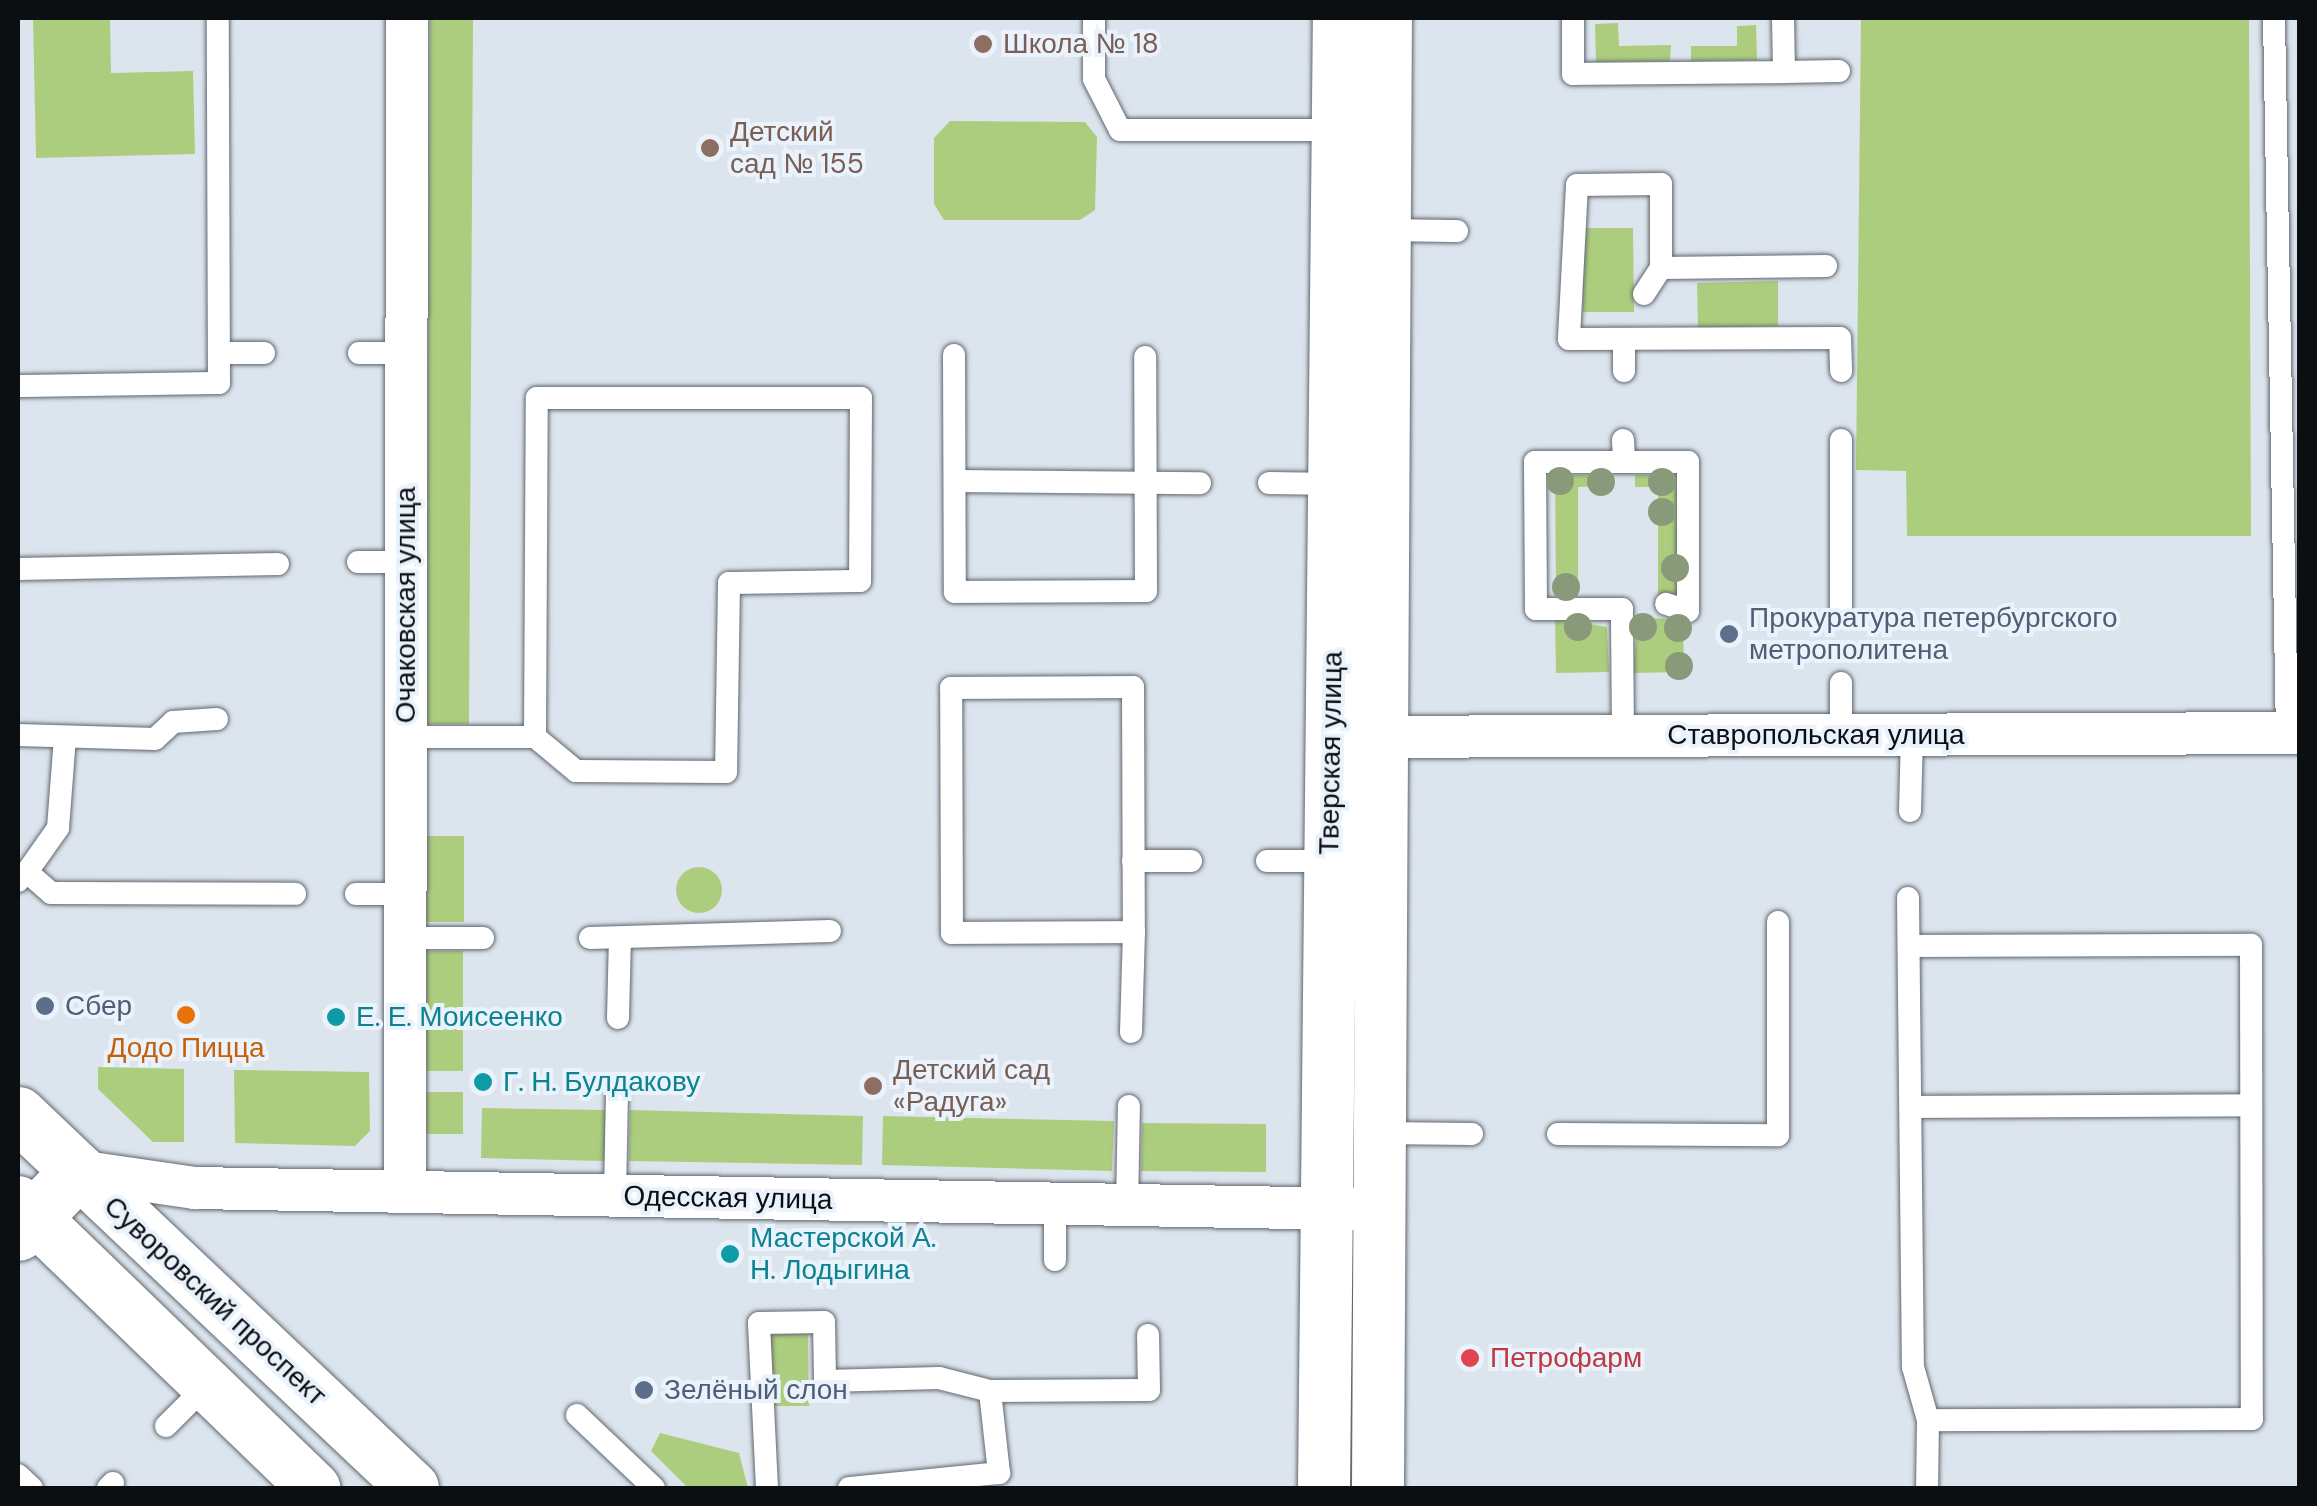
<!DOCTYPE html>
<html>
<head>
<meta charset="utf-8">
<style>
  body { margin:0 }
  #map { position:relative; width:2317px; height:1506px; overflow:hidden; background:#dce5ee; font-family:"DM Sans",sans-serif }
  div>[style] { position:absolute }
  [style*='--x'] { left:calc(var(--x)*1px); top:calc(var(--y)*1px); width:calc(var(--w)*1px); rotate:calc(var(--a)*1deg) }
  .green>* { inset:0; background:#adcd7e }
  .round { border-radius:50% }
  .roads { filter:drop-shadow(0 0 2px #60676f) drop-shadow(0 0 2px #60676f) }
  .service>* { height:22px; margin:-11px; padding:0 11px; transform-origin:11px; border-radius:11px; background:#fff }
  .minor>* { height:42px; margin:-21px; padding:0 21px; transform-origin:21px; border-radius:21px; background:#fff }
  .tertiary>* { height:52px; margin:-26px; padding:0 26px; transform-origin:26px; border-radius:26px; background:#fff }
  .secondary>* { height:55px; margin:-27.5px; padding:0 27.5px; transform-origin:27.5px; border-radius:27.5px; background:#fff }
  .trees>* { width:28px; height:28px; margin:-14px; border-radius:50%; background:#899a7a }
  .dots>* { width:28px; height:28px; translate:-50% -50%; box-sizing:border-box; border:5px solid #eaf2fb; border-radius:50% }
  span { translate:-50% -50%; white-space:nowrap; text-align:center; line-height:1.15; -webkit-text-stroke:8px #eaf2fb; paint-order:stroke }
  .education-label { font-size:28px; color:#785e54 }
  .left { translate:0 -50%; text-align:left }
  .street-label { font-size:28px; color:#0c0f12 }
  .service-label { font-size:28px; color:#4e5e75 }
  .culture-label { font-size:28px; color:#0d838f }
  .food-label { font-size:28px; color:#c56008 }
  .health-label { font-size:28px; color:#be3a42 }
  .frame { position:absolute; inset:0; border:20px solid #0c0f12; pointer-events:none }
</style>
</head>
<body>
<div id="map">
  <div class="green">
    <div style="clip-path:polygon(33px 18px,110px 18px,111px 73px,193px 71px,195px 154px,36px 158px)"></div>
    <div style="clip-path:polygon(430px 18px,473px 18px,469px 724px,426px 724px)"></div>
    <div style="clip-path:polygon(1861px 18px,2249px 18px,2251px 536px,1907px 536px,1906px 471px,1856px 470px)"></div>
    <div style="clip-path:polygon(1618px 23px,1619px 46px,1671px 45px,1670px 61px,1596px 62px,1595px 24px)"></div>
    <div style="clip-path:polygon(1756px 25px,1757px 60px,1691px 61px,1691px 46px,1737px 46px,1737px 26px)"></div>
    <div style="clip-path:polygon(950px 121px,1085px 122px,1097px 137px,1095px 210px,1080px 220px,944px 220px,934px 204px,934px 138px)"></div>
    <div style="clip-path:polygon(1582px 228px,1633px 228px,1634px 312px,1583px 312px)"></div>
    <div style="clip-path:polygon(1778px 281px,1778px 326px,1698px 328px,1697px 283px)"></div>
    <div style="clip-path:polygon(1555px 475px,1606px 475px,1606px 486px,1578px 487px,1578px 596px,1556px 597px)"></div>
    <div style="clip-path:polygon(1635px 475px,1679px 475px,1679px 596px,1658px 596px,1658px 487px,1635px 487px)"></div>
    <div style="clip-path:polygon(1555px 618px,1607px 627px,1609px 672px,1556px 673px)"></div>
    <div style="clip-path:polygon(1639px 618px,1683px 619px,1684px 672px,1632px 673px)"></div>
    <div style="clip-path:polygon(423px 836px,464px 836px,464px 922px,423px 922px)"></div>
    <div class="round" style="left:676px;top:867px;width:46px;height:46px"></div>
    <div style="clip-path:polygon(424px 951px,463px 951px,463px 1071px,425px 1071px)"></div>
    <div style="clip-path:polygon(98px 1067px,184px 1069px,184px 1142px,153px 1142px,98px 1089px)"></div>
    <div style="clip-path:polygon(234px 1070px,369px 1072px,370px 1131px,355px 1146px,235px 1143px)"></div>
    <div style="clip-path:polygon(424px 1092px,463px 1092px,463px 1134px,424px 1134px)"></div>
    <div style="clip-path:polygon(482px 1108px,606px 1110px,605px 1161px,481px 1158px)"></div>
    <div style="clip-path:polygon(630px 1110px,863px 1116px,862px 1165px,629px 1161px)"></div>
    <div style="clip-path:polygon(883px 1116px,1114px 1121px,1112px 1171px,882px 1165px)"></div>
    <div style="clip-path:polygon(1142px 1123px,1266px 1124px,1266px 1172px,1141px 1171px)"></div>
    <div style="clip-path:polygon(769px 1334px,808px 1334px,809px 1406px,769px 1406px)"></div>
    <div style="clip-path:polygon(660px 1433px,739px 1453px,748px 1488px,688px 1488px,651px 1451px)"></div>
  </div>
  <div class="roads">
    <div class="service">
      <div style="--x:1094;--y:18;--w:61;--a:90"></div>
      <div style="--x:1094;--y:79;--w:57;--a:63"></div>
      <div style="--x:1120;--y:130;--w:223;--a:0"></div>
      <div style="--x:1573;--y:18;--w:56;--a:90"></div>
      <div style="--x:1573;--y:74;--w:211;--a:-0.5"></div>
      <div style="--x:1783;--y:18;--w:54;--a:88.9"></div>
      <div style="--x:1784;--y:72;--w:55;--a:-1"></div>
      <div style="--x:2274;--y:18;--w:715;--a:88.96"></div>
      <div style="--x:1381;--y:230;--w:76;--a:0.8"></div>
      <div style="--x:1661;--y:268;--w:165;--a:-0.7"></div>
      <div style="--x:1644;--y:294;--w:31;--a:-57"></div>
      <div style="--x:1661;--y:268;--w:84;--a:-90"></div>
      <div style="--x:1661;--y:184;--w:84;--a:179.3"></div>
      <div style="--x:1577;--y:185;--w:154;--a:93"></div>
      <div style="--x:1569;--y:339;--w:271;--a:-0.2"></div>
      <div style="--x:1840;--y:338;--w:33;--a:88"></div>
      <div style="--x:219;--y:353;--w:45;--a:0"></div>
      <div style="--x:359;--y:353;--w:47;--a:0"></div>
      <div style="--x:954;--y:355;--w:237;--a:89.8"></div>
      <div style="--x:955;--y:592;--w:191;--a:-0.3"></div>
      <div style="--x:1146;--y:591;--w:234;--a:-90.2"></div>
      <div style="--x:1624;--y:371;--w:32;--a:-90"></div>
      <div style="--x:18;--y:386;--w:201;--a:-0.9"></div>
      <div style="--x:219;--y:383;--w:365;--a:-90.2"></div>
      <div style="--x:1623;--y:440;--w:22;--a:87"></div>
      <div style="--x:1624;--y:462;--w:64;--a:0"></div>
      <div style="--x:1688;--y:462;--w:149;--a:90"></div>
      <div style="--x:1688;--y:611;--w:23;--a:-162"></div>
      <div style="--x:1841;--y:440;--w:172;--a:90"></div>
      <div style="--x:955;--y:481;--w:245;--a:0.5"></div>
      <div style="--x:1269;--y:483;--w:66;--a:0.9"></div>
      <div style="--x:358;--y:562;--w:48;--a:0"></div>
      <div style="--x:18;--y:569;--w:260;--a:-1.1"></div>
      <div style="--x:1841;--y:683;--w:52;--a:90"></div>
      <div style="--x:1133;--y:687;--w:245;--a:89.8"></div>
      <div style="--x:1134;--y:932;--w:182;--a:179.7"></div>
      <div style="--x:952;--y:933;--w:245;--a:-90.2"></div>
      <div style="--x:951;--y:688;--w:182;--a:-0.3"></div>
      <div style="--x:18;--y:735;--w:137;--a:1.7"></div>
      <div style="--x:155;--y:739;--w:25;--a:-43"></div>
      <div style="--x:173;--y:722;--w:44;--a:-3.9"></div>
      <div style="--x:1623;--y:736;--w:127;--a:-90.5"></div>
      <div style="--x:1622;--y:609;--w:86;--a:180"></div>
      <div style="--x:1536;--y:609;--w:147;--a:-90.4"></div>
      <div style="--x:1535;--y:462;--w:89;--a:0"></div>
      <div style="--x:406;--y:737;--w:129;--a:0"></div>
      <div style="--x:535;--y:737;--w:339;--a:-89.7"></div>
      <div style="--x:537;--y:398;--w:324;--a:0"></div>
      <div style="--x:861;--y:398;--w:183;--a:90.3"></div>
      <div style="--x:860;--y:581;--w:131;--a:179.1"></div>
      <div style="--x:729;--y:583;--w:189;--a:90.9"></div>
      <div style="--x:726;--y:772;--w:150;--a:-179.6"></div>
      <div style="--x:576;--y:771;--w:53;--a:-140.3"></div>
      <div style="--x:1910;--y:811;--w:76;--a:-88.5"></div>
      <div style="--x:1133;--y:861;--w:58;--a:0"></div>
      <div style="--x:1267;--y:861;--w:66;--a:0"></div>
      <div style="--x:27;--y:872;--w:54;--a:-54.8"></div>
      <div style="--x:58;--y:828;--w:91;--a:-85.6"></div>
      <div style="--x:18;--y:881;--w:13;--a:-45"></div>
      <div style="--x:27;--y:872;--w:32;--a:41"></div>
      <div style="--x:51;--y:893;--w:244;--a:0.2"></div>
      <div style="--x:356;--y:894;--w:50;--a:0"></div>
      <div style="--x:1908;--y:898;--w:469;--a:89.4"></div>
      <div style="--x:1913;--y:1367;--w:55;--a:74.2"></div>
      <div style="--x:1928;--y:1420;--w:68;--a:90.8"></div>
      <div style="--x:405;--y:938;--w:78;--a:0"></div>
      <div style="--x:590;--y:938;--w:240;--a:-1.7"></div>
      <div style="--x:1914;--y:946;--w:337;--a:-0.2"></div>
      <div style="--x:2251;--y:945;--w:474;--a:89.9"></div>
      <div style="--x:2252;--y:1419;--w:324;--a:179.8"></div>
      <div style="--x:618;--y:1018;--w:80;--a:-88.6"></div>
      <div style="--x:1131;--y:1032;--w:100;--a:-88.3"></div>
      <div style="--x:1914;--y:1107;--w:337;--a:-0.3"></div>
      <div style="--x:1380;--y:1133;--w:92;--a:0.6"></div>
      <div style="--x:1558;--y:1134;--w:220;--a:0.3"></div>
      <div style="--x:1778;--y:1135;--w:213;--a:-90"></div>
      <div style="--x:615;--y:1196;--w:104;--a:-88.9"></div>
      <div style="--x:1127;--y:1206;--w:100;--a:-88.9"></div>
      <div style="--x:1055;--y:1260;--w:55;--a:-90"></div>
      <div style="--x:577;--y:1415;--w:106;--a:43.5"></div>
      <div style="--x:166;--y:1426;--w:58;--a:-45"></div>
      <div style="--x:18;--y:1475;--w:19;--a:43"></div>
      <div style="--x:108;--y:1488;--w:7;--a:-45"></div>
      <div style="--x:767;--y:1488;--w:165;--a:-92.8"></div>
      <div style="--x:759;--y:1323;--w:65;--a:-0.9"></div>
      <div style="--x:824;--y:1322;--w:59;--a:89"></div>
      <div style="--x:825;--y:1381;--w:114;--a:-1.5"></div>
      <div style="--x:939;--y:1378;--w:53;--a:14.3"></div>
      <div style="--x:990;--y:1391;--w:159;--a:-0.4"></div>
      <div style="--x:1149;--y:1390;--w:55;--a:-91"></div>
      <div style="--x:849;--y:1488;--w:151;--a:-5.7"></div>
      <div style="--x:999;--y:1473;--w:82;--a:-96.3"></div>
    </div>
    <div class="minor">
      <div style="--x:1352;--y:737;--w:948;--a:-0.24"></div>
      <div style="--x:78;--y:1171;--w:118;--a:8.3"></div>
      <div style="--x:195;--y:1188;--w:1160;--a:1.04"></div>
      <div style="--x:405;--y:1192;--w:1174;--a:-89.9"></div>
    </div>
    <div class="tertiary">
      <div style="--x:78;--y:1171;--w:461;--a:43.4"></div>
      <div style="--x:18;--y:1202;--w:412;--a:44"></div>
      <div style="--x:1324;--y:1488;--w:1470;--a:-89.42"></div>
      <div style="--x:1378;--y:1488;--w:1470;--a:-89.69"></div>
    </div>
    <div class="secondary">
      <div style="--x:18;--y:1114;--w:83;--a:43.5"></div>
      <div style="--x:78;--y:1171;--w:86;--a:134.1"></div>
    </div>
  </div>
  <div class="trees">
    <div style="left:1560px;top:481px"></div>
    <div style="left:1601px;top:482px"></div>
    <div style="left:1662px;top:482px"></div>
    <div style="left:1662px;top:512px"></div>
    <div style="left:1675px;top:568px"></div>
    <div style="left:1566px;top:587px"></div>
    <div style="left:1578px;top:627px"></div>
    <div style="left:1643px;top:627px"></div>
    <div style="left:1678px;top:628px"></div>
    <div style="left:1679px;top:666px"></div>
  </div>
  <div class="dots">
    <div style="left:983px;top:44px;background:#8d6e63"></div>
    <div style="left:710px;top:148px;background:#8d6e63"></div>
    <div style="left:1729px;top:634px;background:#5c6f8a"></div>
    <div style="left:45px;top:1006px;background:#5c6f8a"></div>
    <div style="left:186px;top:1015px;background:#e8710a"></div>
    <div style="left:336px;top:1017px;background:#0f9aa8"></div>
    <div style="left:483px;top:1082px;background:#0f9aa8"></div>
    <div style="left:873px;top:1086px;background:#8d6e63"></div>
    <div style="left:730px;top:1254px;background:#0f9aa8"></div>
    <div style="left:1470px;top:1358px;background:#e0444e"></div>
    <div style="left:644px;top:1390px;background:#5c6f8a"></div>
  </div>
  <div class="education-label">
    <span class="left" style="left:1003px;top:44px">Школа № 18</span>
    <span class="left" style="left:730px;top:148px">Детский<br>сад № 155</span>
    <span class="left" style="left:893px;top:1086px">Детский сад<br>«Радуга»</span>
  </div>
  <div class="street-label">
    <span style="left:406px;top:605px;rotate:-90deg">Очаковская улица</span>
    <span style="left:1816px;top:735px">Ставропольская улица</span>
    <span style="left:1331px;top:753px;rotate:-89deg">Тверская улица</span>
    <span style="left:728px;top:1198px;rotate:1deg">Одесская улица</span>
    <span style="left:215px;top:1301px;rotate:43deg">Суворовский проспект</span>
  </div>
  <div class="service-label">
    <span class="left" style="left:1749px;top:634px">Прокуратура петербургского<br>метрополитена</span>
    <span class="left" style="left:65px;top:1006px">Сбер</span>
    <span class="left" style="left:664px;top:1390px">Зелёный слон</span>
  </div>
  <div class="culture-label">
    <span class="left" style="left:356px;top:1017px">Е. Е. Моисеенко</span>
    <span class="left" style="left:503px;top:1082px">Г. Н. Булдакову</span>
    <span class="left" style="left:750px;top:1254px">Мастерской А.<br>Н. Лодыгина</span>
  </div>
  <div class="food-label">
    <span style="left:186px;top:1048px">Додо Пицца</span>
  </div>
  <div class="health-label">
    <span class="left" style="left:1490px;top:1358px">Петрофарм</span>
  </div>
  <div class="frame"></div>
</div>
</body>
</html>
